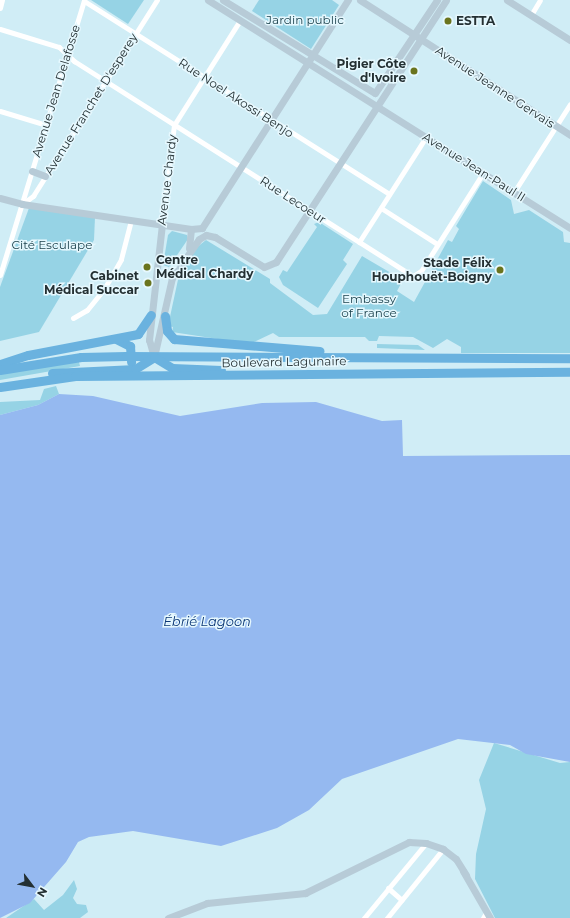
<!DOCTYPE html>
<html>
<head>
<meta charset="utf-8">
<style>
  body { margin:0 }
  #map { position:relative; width:570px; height:918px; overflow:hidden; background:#d0edf6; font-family:Montserrat,sans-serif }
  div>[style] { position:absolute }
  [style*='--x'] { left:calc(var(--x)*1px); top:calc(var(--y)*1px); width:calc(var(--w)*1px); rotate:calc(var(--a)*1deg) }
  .green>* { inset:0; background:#96d3e5 }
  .water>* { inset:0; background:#95b9f0 }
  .street>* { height:5px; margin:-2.5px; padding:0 2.5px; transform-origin:2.5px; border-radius:2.5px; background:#fff }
  .secondary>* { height:7px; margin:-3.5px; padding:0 3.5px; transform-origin:3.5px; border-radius:3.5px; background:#b7cbd7 }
  .highway>* { height:9px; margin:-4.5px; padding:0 4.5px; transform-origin:4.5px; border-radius:4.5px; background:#6ab2df }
  .dots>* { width:11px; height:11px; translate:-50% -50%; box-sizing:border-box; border:2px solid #e6f8fe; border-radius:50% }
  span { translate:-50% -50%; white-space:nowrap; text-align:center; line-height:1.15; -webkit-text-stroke:3px #e6f8fe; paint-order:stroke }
  .park-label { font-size:12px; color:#183f4a }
  .poi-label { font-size:12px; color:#243033; font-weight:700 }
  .left { translate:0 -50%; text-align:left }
  .right { translate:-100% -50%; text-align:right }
  .street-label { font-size:12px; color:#243033 }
  .water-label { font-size:13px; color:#0c3877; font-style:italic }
  .north { position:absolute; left:12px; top:866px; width:40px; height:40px; -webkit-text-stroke:3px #e6f8fe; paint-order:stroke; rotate:122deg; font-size:11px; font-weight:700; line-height:16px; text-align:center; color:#243033 }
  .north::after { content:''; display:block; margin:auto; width:14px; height:18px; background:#243033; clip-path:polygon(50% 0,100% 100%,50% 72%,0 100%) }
</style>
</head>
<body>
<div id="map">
  <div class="green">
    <div style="clip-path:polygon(91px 0,144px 0,128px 24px)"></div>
    <div style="clip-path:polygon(259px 0,332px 0,339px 5px,311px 49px,252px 11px)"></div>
    <div style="clip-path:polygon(483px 181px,511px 200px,514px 214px,529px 210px,563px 232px,564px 242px,570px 243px,570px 353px,461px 353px,461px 347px,447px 339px,433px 348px,413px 337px,379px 336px,377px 341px,369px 341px,365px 337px,279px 337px,273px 333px,254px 342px,231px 341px,172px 332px,173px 327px,168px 326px,179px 275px,196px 248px,206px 240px,270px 279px,270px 283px,313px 315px,327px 314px,362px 256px,403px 280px,397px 291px,414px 302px,448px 240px,452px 242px,459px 229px,456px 226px)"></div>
    <div style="clip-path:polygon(29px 208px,95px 217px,94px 240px,39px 332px,0 341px,0 287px)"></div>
    <div style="clip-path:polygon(319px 222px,353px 244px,343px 260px,347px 264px,318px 308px,283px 285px,279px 277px,283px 270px,287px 272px,317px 227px,314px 224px)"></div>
    <div style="clip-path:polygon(172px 231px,187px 235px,188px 239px,169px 267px,163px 265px,168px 235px)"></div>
    <div style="clip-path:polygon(377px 344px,418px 345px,425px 350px,377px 348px)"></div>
    <div style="clip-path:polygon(79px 362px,80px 366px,0 380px,0 373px)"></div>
    <div style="clip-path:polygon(56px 386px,59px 394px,38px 405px,0 415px,0 402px,40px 400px,44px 389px)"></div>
    <div style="clip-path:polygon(494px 743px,560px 763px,570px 762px,570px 918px,495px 918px,475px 879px,476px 854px,486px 809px,479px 780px)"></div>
    <div style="clip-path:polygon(74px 880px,77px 889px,73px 898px,77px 904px,86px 905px,88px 912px,80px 918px,6px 918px,34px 899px,44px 910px,63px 895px)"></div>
  </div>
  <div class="water">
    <div style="clip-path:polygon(59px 394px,93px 396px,180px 416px,262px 403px,316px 402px,382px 421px,402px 420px,403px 456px,570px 455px,570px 762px,526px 754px,510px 745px,458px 739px,342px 779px,309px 810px,277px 828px,221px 846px,133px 831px,89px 837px,78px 842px,66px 862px,30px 903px,0 918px,0 415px,38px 405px)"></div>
  </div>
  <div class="street">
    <div style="--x:84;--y:1;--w:361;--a:32.3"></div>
    <div style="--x:0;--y:8;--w:8;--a:-76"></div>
    <div style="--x:531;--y:15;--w:17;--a:-59"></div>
    <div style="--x:0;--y:29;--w:62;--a:17"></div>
    <div style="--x:59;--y:47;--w:21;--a:43"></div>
    <div style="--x:74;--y:61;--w:401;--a:32.4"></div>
    <div style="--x:413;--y:276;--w:9;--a:-32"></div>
    <div style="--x:421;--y:271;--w:116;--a:-57.7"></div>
    <div style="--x:0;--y:111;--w:48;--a:16.9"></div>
    <div style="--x:514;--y:192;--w:104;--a:-57.5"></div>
    <div style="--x:22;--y:204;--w:14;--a:-36"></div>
    <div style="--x:33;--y:196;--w:232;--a:-57.7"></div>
    <div style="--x:381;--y:208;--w:67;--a:32.7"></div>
    <div style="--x:162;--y:224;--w:100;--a:-83.1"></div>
    <div style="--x:174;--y:125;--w:124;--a:-57.8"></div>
    <div style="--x:359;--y:242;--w:125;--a:-57.5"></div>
    <div style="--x:0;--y:275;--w:288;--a:-73"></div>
    <div style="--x:73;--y:318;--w:16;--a:-30"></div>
    <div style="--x:87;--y:310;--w:27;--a:-51"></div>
    <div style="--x:104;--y:289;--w:34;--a:-60"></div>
    <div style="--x:121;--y:259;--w:40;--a:-75.6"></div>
    <div style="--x:388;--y:888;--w:18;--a:41"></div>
    <div style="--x:364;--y:918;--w:97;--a:-50.4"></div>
    <div style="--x:387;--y:918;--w:89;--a:-50.9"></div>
    <div style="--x:483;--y:918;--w:8;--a:-60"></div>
  </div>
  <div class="secondary">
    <div style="--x:208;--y:0;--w:428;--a:32.2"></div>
    <div style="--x:223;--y:0;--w:178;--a:31.5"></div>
    <div style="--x:360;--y:0;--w:250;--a:32.7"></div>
    <div style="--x:507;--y:0;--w:75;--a:32.4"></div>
    <div style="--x:375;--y:93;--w:112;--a:-56.3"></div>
    <div style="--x:32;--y:171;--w:14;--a:21"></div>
    <div style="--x:0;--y:198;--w:23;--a:15"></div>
    <div style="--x:22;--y:204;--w:171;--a:8.4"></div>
    <div style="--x:191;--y:229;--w:11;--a:-5"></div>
    <div style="--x:202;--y:228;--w:271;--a:-57.4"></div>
    <div style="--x:189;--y:248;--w:19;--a:-84"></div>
    <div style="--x:154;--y:357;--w:81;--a:-77.2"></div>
    <div style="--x:172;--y:278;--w:47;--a:-55.3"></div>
    <div style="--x:199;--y:239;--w:8;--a:-30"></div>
    <div style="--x:206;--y:235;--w:9;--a:13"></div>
    <div style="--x:215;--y:237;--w:57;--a:31.5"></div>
    <div style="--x:264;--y:267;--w:13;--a:-23"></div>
    <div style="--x:276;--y:262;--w:312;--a:-57"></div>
    <div style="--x:154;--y:357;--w:18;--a:-106"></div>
    <div style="--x:149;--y:340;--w:117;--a:-83.6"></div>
    <div style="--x:463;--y:871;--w:54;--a:60.1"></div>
    <div style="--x:168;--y:918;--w:42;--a:-21"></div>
    <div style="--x:207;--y:903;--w:99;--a:-5.8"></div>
    <div style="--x:305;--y:893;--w:116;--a:-26.1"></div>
    <div style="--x:409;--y:842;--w:17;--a:3"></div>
    <div style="--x:426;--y:843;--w:18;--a:19"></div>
    <div style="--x:443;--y:849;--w:16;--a:38"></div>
    <div style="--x:456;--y:859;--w:19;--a:58"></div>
  </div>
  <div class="highway">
    <div style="--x:165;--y:316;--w:15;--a:82"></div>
    <div style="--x:167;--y:331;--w:11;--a:49"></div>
    <div style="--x:174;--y:339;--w:146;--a:4.7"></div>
    <div style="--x:116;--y:339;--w:16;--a:27"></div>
    <div style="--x:130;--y:346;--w:16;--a:86"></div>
    <div style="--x:0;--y:364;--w:29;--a:-18"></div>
    <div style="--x:28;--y:355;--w:112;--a:-10.8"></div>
    <div style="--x:138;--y:334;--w:23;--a:-56"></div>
    <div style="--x:0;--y:370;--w:82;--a:-9.1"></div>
    <div style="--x:81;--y:357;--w:45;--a:-1.3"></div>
    <div style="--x:126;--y:356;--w:444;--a:0.3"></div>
    <div style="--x:52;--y:373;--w:83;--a:-2.8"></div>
    <div style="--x:135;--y:369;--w:22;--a:-32"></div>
    <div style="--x:154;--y:357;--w:21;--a:31"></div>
    <div style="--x:172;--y:368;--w:49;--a:2.3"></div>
    <div style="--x:0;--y:387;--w:76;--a:-8.3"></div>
    <div style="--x:75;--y:376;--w:495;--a:-0.5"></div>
  </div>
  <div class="dots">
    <div style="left:448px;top:21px;background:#6a741e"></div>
    <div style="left:414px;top:71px;background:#6a741e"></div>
    <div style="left:147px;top:267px;background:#6a741e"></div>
    <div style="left:500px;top:270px;background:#6a741e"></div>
    <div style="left:148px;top:283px;background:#6a741e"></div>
  </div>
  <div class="park-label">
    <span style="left:305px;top:20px">Jardin public</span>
    <span style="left:52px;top:245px">Cité Esculape</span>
    <span style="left:369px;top:306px">Embassy<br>of France</span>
  </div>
  <div class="poi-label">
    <span class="left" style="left:456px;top:21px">ESTTA</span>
    <span class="right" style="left:406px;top:71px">Pigier Côte<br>d'Ivoire</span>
    <span class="left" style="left:156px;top:267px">Centre<br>Médical Chardy</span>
    <span class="right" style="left:492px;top:270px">Stade Félix<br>Houphouët-Boigny</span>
    <span class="right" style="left:139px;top:283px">Cabinet<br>Médical Succar</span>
  </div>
  <div class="street-label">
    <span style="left:495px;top:87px;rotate:33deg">Avenue Jeanne Gervais</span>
    <span style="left:56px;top:91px;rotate:-73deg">Avenue Jean Delafosse</span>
    <span style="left:236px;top:98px;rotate:33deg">Rue Noel Akossi Benjo</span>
    <span style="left:91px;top:104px;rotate:-58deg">Avenue Franchet D'esperey</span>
    <span style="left:474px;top:167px;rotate:32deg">Avenue Jean-Paul II</span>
    <span style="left:167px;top:180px;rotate:-83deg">Avenue Chardy</span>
    <span style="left:293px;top:200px;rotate:33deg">Rue Lecoeur</span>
    <span style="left:284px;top:362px;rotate:-1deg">Boulevard Lagunaire</span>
  </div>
  <div class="water-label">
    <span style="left:207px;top:621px">Ébrié Lagoon</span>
  </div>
  <div class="north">N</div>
</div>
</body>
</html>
